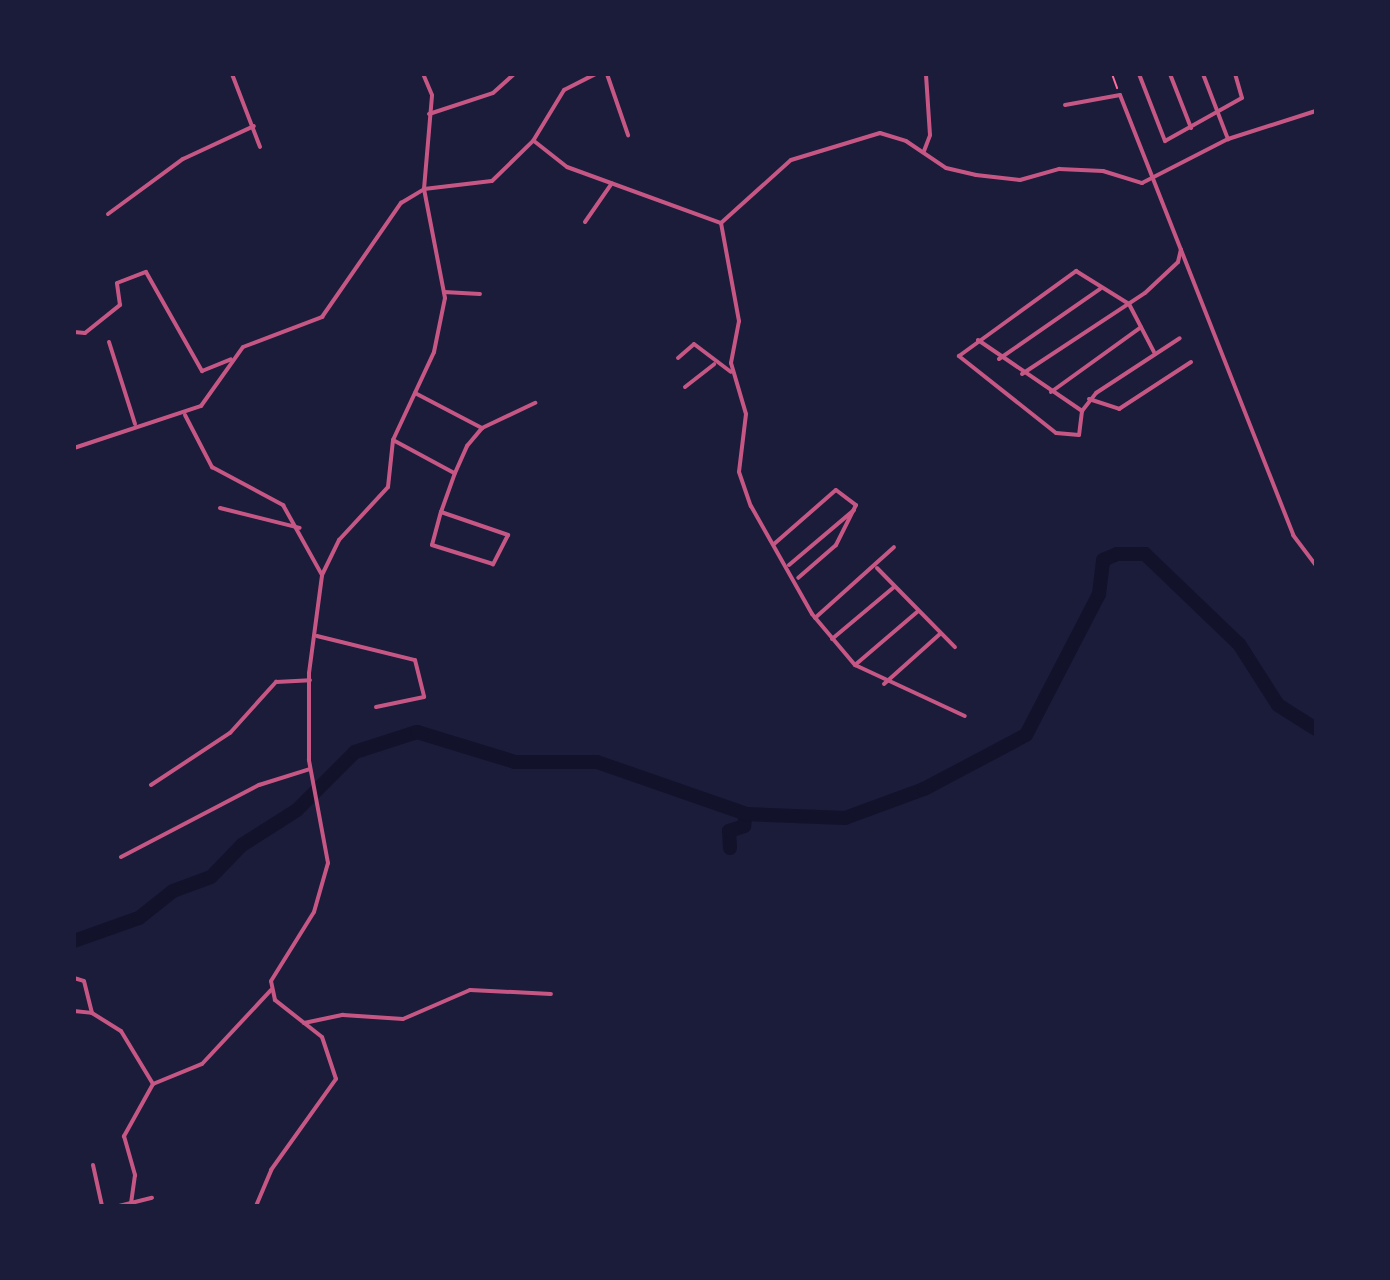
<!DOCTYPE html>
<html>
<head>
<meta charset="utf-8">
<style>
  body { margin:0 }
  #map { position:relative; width:1390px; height:1280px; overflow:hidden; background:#1b1b3a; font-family:Barlow,sans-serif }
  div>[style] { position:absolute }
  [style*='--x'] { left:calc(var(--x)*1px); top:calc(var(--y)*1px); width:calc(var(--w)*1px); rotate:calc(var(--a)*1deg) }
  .river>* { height:14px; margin:-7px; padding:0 7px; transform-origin:7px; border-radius:7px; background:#12122b }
  .path>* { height:2px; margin:-1px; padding:0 1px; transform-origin:1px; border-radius:1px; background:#ff6b9d }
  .minor>* { height:4px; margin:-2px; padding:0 2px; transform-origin:2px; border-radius:2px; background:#c65784 }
  .tertiary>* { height:4px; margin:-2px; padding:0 2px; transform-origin:2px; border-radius:2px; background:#c65784 }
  span { translate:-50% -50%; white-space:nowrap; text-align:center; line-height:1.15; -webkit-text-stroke:8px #1b1b3a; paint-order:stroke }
  .frame { position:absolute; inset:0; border:76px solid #1b1b3a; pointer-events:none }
</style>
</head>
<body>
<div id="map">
  <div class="river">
    <div style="--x:730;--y:848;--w:17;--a:-93"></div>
    <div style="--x:729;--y:831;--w:16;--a:-18"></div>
    <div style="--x:744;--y:826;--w:12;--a:-81"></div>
    <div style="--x:746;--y:814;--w:99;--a:2.3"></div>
    <div style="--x:845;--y:818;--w:84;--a:-20.2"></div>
    <div style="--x:924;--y:789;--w:115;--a:-27.9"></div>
    <div style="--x:1026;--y:735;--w:159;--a:-62.6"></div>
    <div style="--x:1099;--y:594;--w:34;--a:-83"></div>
    <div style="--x:1103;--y:560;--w:15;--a:-23"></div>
    <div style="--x:1117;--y:554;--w:28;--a:0"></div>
    <div style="--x:1145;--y:554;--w:130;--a:43.8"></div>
    <div style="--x:1239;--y:644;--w:72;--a:57.4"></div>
    <div style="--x:1278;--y:705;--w:45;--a:32.3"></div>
    <div style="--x:74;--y:941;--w:69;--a:-19.5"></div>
    <div style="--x:139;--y:918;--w:43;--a:-38.5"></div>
    <div style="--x:173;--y:891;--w:40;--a:-20.2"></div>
    <div style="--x:211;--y:877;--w:45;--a:-45.9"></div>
    <div style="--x:242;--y:845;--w:65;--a:-32.5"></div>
    <div style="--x:297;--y:810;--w:82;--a:-45"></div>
    <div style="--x:355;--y:752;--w:65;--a:-17.9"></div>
    <div style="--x:417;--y:732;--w:102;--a:17"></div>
    <div style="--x:515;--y:762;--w:82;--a:0"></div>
    <div style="--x:597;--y:762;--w:158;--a:19.2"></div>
  </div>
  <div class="path">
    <div style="--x:1112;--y:74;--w:15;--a:70"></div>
  </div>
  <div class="minor">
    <div style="--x:232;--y:74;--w:78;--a:69"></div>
    <div style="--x:607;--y:74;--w:65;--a:71"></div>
    <div style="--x:1139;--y:74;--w:72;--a:68.8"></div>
    <div style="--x:1165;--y:141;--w:88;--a:-29.2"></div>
    <div style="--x:1242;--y:98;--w:25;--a:-106"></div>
    <div style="--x:1170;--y:74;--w:58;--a:68.7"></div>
    <div style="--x:1203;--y:74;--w:70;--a:69"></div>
    <div style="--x:1065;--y:105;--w:56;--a:-10.3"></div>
    <div style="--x:1120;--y:95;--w:473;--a:68.5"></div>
    <div style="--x:1293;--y:535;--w:38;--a:53"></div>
    <div style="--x:429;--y:114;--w:67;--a:-18.2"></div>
    <div style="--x:493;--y:93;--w:28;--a:-42"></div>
    <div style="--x:534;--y:141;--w:42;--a:38.2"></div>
    <div style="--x:567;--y:167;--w:164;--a:20"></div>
    <div style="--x:924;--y:151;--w:17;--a:-69"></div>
    <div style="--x:930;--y:135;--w:61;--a:-93.8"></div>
    <div style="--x:108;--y:214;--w:93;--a:-36.3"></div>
    <div style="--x:183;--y:159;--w:78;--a:-24.9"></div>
    <div style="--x:585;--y:222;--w:47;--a:-55.3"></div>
    <div style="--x:721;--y:223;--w:94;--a:-42"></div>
    <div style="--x:791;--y:160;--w:93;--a:-16.9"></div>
    <div style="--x:880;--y:133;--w:27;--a:17"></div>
    <div style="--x:906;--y:141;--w:48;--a:34"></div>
    <div style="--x:946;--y:168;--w:31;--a:13"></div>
    <div style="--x:976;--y:175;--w:44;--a:6.5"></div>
    <div style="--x:1020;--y:180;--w:41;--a:-15.8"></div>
    <div style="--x:1059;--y:169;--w:44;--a:2.6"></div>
    <div style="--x:1103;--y:171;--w:41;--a:17.1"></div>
    <div style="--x:1142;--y:183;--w:97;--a:-27.1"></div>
    <div style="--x:1228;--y:139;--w:92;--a:-17.7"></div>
    <div style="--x:721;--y:223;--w:100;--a:79.6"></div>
    <div style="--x:739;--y:321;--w:43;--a:100.8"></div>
    <div style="--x:731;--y:363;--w:53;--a:73.6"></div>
    <div style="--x:746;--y:414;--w:58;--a:96.9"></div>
    <div style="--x:739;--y:472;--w:36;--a:71"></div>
    <div style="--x:751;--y:506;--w:124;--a:60.5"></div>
    <div style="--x:812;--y:614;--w:67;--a:49.9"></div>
    <div style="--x:855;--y:665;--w:121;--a:24.9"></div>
    <div style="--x:444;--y:292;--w:36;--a:3"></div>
    <div style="--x:74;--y:332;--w:11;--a:5"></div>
    <div style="--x:85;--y:333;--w:45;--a:-38.7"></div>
    <div style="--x:120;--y:305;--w:22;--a:-98"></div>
    <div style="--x:117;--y:283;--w:31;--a:-21"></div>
    <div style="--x:146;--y:272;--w:114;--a:60.5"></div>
    <div style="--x:202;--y:371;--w:31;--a:-22"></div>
    <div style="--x:978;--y:340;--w:126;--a:34.3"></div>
    <div style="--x:1082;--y:411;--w:23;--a:-52"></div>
    <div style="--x:1096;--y:393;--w:100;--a:-33.2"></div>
    <div style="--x:109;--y:342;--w:86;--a:72.4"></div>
    <div style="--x:678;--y:358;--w:21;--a:-41"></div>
    <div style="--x:694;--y:344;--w:46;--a:37.1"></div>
    <div style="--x:999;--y:359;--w:123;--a:-34.7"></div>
    <div style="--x:1022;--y:374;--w:147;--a:-33.4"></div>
    <div style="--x:1145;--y:293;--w:45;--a:-43.2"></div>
    <div style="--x:1178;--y:262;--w:13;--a:-77"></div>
    <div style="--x:685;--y:387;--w:37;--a:-38"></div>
    <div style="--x:1051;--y:392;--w:111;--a:-35.8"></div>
    <div style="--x:415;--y:393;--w:76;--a:27.6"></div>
    <div style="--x:1089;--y:399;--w:32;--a:18"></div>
    <div style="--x:1119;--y:409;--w:86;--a:-33.1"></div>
    <div style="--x:1082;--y:411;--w:24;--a:97"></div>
    <div style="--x:1079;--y:435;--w:23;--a:-175"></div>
    <div style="--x:1056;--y:433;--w:124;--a:-141.6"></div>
    <div style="--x:959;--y:356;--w:145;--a:-36"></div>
    <div style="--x:1076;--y:271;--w:62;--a:31.9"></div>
    <div style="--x:1129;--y:304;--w:54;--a:62.5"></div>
    <div style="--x:185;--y:415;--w:59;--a:62.6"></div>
    <div style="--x:212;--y:467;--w:81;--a:28.2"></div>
    <div style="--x:283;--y:505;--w:80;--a:60.9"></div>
    <div style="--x:393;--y:440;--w:69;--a:28.4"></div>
    <div style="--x:74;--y:448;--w:134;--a:-18.3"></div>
    <div style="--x:201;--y:406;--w:72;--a:-54.6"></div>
    <div style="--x:243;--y:347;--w:85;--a:-20.8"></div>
    <div style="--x:322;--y:317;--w:139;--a:-55.3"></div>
    <div style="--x:401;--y:203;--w:27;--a:-31"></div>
    <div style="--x:424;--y:189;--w:68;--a:-6.7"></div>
    <div style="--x:492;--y:181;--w:57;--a:-44.3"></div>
    <div style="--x:533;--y:141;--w:60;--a:-58.7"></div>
    <div style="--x:564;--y:90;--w:35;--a:-27"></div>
    <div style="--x:220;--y:508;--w:82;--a:14"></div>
    <div style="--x:441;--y:512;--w:71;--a:18.9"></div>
    <div style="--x:508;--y:535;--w:33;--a:117"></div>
    <div style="--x:493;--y:564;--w:64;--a:-162.7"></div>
    <div style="--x:432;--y:545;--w:34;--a:-75"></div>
    <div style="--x:441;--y:512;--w:41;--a:-70.3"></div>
    <div style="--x:455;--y:473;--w:30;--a:-66"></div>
    <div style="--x:467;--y:446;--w:23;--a:-50"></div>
    <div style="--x:482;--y:428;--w:59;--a:-25.3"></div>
    <div style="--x:774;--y:544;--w:82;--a:-41.1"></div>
    <div style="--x:836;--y:490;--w:25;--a:37"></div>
    <div style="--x:856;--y:505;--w:45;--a:116.6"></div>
    <div style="--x:836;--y:545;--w:50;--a:139"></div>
    <div style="--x:789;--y:565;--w:85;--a:-40.2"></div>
    <div style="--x:877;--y:568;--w:111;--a:45.4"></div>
    <div style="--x:815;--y:618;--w:106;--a:-41.9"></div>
    <div style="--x:317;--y:636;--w:101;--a:13.8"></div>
    <div style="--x:415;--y:660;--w:38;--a:76"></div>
    <div style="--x:424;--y:697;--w:49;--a:168.2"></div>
    <div style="--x:832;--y:639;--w:81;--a:-40"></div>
    <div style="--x:855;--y:665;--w:82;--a:-40.5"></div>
    <div style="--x:884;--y:684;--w:75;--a:-41.8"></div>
    <div style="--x:151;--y:785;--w:95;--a:-33.4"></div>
    <div style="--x:230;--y:733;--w:69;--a:-48"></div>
    <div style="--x:276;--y:682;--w:34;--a:-3"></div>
    <div style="--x:121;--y:857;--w:156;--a:-27.6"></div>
    <div style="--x:259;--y:785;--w:53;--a:-17.4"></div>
    <div style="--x:74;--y:978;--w:10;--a:17"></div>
    <div style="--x:84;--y:981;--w:33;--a:76"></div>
    <div style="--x:92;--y:1013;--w:34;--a:32"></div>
    <div style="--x:121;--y:1031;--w:62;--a:58.9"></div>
    <div style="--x:153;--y:1084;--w:60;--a:119.1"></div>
    <div style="--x:124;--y:1136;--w:41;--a:74.2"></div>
    <div style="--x:135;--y:1175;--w:28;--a:98"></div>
    <div style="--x:74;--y:1011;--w:18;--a:6"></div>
    <div style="--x:304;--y:1023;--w:40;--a:-12"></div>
    <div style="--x:343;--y:1015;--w:60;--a:3.8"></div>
    <div style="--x:403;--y:1019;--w:73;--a:-23.4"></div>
    <div style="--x:470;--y:990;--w:81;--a:2.8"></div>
    <div style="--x:153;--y:1084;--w:53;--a:-22.2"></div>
    <div style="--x:202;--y:1064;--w:101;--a:-47"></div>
    <div style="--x:93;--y:1165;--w:42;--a:77.6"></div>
    <div style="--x:119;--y:1206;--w:34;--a:-14"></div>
  </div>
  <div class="tertiary">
    <div style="--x:256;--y:1206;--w:39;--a:-67"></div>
    <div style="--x:271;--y:1170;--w:112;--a:-54.5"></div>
    <div style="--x:336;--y:1079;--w:44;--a:-108.4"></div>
    <div style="--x:322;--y:1037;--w:60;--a:-141.8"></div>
    <div style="--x:275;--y:1000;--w:19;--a:-102"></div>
    <div style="--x:271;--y:981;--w:81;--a:-58.1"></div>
    <div style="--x:314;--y:912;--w:51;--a:-74.1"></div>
    <div style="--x:328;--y:863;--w:105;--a:-100.5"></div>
    <div style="--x:309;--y:760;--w:87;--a:-90"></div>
    <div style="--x:309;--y:673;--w:99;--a:-82.4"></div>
    <div style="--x:322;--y:575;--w:39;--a:-64"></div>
    <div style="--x:339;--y:540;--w:72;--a:-47.2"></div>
    <div style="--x:388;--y:487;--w:47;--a:-83.9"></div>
    <div style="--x:393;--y:440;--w:97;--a:-65"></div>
    <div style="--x:434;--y:352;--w:55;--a:-78.5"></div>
    <div style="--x:445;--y:298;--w:111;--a:-100.9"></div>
    <div style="--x:424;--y:189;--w:94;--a:-85.1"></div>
    <div style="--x:432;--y:95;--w:23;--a:-113"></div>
  </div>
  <div class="frame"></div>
</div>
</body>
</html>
